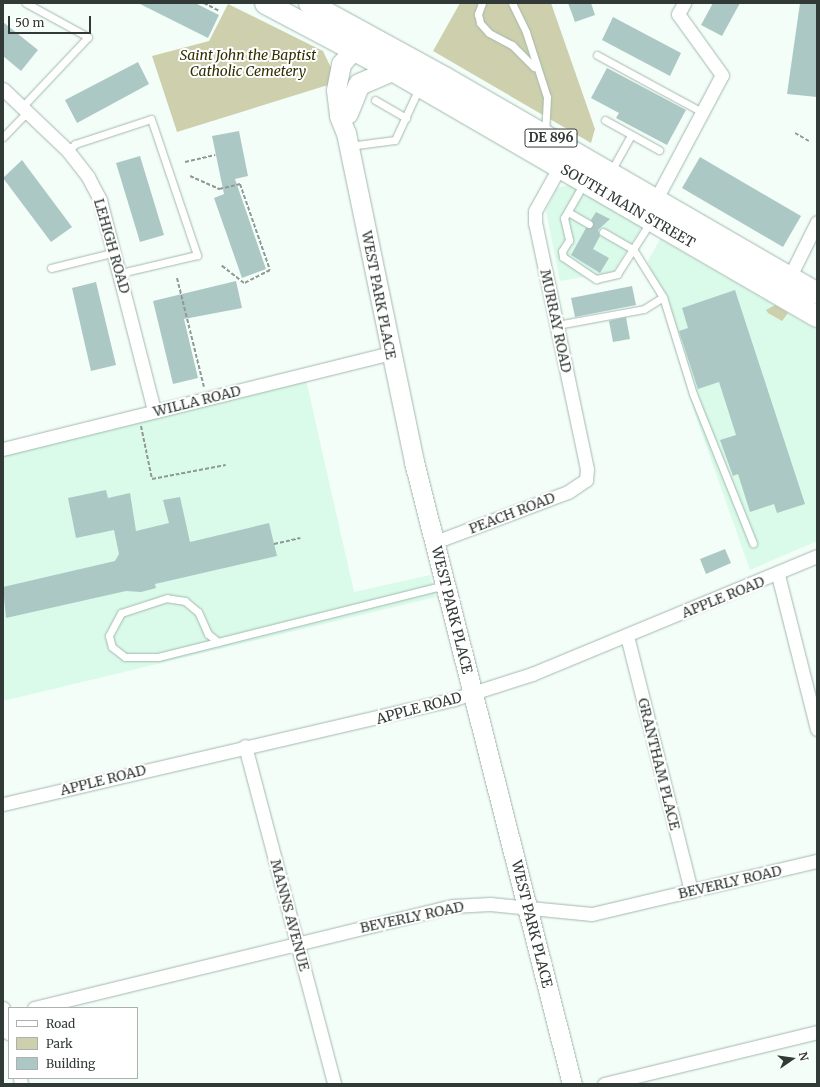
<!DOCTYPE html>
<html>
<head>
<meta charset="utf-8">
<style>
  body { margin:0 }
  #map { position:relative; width:820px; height:1087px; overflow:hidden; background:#f4fef9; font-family:Merriweather,serif }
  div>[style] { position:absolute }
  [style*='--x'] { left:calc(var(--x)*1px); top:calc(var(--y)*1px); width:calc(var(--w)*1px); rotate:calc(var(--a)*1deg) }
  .built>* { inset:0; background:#dafaea }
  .green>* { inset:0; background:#ced0ad }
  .building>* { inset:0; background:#acc8c5 }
  .path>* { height:2px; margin-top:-1px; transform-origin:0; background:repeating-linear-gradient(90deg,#909995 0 4px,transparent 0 6px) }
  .roads { filter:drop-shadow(0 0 1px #a2b9ad) drop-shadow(0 0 1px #a2b9ad) }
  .lane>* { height:7px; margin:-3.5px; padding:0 3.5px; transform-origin:3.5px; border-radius:3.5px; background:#fff }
  .street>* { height:13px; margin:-6.5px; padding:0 6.5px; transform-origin:6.5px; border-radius:6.5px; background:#fff }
  .secondary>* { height:19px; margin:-9.5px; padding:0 9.5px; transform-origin:9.5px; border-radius:9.5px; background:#fff }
  .primary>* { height:21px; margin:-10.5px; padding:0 10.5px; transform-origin:10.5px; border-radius:10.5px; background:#fff }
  span { translate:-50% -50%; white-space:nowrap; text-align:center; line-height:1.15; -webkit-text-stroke:4px #fff; paint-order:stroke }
  .shield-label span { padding:1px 3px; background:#fff; border:1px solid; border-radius:3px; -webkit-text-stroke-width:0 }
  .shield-label { font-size:13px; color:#313a36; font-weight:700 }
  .park-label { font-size:14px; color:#2f2f00; font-style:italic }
  .street-label { font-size:14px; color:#313a36 }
  .frame { position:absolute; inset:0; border:4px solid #313a36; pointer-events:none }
  .legend { position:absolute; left:8px; top:1007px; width:130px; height:72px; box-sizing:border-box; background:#fff; border:1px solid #adb0af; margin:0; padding:5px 7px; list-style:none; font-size:12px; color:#313a36 }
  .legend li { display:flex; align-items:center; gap:8px; height:20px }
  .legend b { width:20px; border:1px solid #adb0af }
  .north { position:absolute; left:772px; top:1039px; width:40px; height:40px; -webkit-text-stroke:3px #fff; paint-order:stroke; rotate:77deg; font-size:11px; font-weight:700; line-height:16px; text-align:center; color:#313a36 }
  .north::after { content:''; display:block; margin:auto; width:14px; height:18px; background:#313a36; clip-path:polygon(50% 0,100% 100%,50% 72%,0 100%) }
  .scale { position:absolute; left:8px; top:16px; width:83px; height:18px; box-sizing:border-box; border:2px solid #313a36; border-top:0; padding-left:5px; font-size:12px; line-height:14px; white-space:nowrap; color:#313a36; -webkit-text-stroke:3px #fff; paint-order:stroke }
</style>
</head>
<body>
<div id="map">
  <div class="built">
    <div style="clip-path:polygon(570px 185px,642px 227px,613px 272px,560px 281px,546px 211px,557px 188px)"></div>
    <div style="clip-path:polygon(660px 239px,817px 330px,817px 541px,750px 570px,695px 414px,648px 261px)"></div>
    <div style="clip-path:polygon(306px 380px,354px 592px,430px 575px,436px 597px,3px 701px,3px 454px)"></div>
  </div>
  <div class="green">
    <div style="clip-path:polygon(460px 3px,551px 3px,595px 129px,591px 143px,433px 51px)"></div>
    <div style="clip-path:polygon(228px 4px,323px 51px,332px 70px,328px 85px,177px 132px,152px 56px,209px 41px)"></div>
    <div style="clip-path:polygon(775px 305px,788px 313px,782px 321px,768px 313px,766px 310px)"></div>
  </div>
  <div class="building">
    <div style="clip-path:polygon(138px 3px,195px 3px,219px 15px,208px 38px)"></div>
    <div style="clip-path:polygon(568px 3px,591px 3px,595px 15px,575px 22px)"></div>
    <div style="clip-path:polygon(713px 3px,740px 3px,722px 36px,701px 25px)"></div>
    <div style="clip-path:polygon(800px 3px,817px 3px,817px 97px,787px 94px)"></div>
    <div style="clip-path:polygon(613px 17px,681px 53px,670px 76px,602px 40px)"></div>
    <div style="clip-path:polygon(3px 22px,38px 50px,21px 71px,3px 56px)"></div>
    <div style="clip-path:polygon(138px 62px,149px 84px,77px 123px,65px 100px)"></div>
    <div style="clip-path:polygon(607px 68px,686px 110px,667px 145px,616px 118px,619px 113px,591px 98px)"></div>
    <div style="clip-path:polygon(239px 131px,248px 176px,235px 179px,266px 269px,242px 278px,214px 198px,224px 194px,212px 136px)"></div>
    <div style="clip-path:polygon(140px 156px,164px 235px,140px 242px,116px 163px)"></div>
    <div style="clip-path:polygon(700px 157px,801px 216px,783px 247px,682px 188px)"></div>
    <div style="clip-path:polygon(22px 160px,72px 227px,51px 242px,3px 178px)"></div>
    <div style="clip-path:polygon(596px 212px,610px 219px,598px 230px,600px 236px,593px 249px,609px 258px,600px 273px,571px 255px,586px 228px,593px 226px,591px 220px)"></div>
    <div style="clip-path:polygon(236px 281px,242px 308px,184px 319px,198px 378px,173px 384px,153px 301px)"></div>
    <div style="clip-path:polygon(96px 282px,116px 365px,91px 371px,72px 288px)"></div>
    <div style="clip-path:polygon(632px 286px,636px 305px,575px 317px,571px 298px)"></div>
    <div style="clip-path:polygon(735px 290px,805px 504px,777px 513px,774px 504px,750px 512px,738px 474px,733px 476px,720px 440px,736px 435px,719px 382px,698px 389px,679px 331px,688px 328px,682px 308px)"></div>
    <div style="clip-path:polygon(626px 317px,630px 339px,613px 342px,609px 321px)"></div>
    <div style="clip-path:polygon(106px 490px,108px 498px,130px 493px,136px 531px,169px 523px,163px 500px,180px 497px,190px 542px,269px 523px,277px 556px,155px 584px,156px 588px,141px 592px,126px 591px,6px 618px,3px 587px,115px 561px,119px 554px,114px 530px,76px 538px,68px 498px)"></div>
    <div style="clip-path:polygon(725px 549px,731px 563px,706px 574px,700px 559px)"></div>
  </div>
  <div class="path">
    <div style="--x:204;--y:3;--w:17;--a:28"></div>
    <div style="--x:795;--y:133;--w:16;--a:30"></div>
    <div style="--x:185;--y:162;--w:31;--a:-13"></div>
    <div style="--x:190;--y:176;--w:32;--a:24"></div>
    <div style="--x:219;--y:189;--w:22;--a:-13"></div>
    <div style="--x:240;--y:184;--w:91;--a:70.8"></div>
    <div style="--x:270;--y:270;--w:29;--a:153"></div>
    <div style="--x:244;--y:283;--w:29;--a:-142"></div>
    <div style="--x:177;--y:278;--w:112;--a:76.1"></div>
    <div style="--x:141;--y:426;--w:54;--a:78.3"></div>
    <div style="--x:152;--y:479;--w:75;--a:-10.7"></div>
    <div style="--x:274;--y:544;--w:27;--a:-13"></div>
  </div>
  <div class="roads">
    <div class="lane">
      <div style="--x:482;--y:3;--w:12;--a:110"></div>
      <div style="--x:478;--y:14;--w:9;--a:77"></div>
      <div style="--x:480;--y:23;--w:13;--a:48"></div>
      <div style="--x:489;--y:33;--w:26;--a:28"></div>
      <div style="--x:512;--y:45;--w:31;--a:45"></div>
      <div style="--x:512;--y:3;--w:32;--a:64"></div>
      <div style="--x:526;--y:32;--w:68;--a:72.1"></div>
      <div style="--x:547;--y:97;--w:35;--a:93"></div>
      <div style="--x:597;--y:55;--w:119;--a:28.5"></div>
      <div style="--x:375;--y:100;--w:36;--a:30"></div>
      <div style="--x:22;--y:107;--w:96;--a:-46.7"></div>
      <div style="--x:88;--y:37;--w:71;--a:-151.3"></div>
      <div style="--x:605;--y:120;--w:62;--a:29.1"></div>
      <div style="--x:3;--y:137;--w:35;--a:-46"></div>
      <div style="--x:349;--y:146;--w:46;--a:-7.4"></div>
      <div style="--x:395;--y:140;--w:57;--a:-65.2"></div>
      <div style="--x:68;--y:151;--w:10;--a:-45"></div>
      <div style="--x:75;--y:144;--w:80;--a:-18.2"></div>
      <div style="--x:151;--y:119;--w:144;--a:71.3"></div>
      <div style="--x:197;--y:255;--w:79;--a:166.8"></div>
      <div style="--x:611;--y:171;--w:41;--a:-60.9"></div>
      <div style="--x:584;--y:183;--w:40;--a:119.7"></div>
      <div style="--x:564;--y:218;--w:23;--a:77"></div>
      <div style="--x:569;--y:240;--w:13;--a:122"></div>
      <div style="--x:562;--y:251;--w:6;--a:81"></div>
      <div style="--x:563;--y:257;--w:40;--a:34"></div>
      <div style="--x:596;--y:279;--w:22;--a:-13"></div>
      <div style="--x:617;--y:274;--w:63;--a:-57.3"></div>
      <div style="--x:568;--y:212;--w:24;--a:30"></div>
      <div style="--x:603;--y:232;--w:34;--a:30"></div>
      <div style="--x:633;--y:249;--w:57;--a:58"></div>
      <div style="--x:663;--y:297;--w:102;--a:72.8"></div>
      <div style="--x:693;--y:394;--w:161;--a:68.1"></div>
      <div style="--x:51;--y:268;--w:66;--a:-14"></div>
      <div style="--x:557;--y:325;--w:88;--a:-10.4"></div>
      <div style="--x:644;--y:309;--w:22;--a:-32"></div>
      <div style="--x:218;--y:642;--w:13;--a:-141"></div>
      <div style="--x:208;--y:634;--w:24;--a:-114"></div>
      <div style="--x:198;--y:612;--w:17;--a:-140"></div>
      <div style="--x:185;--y:601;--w:18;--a:-171"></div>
      <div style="--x:167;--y:598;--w:48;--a:161.9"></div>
      <div style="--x:121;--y:613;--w:26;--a:118"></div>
      <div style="--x:109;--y:636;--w:11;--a:75"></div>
      <div style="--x:112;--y:647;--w:16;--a:38"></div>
      <div style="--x:125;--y:657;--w:33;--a:0"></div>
      <div style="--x:158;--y:657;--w:62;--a:-14"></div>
      <div style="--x:218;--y:642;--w:234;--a:-14.1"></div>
    </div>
    <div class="street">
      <div style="--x:3;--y:89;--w:90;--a:43.6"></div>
      <div style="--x:68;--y:151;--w:33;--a:52"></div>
      <div style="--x:88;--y:177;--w:26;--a:62"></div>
      <div style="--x:100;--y:200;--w:218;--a:75.6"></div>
      <div style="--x:656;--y:199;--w:140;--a:-62"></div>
      <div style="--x:722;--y:75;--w:75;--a:-125.8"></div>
      <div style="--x:678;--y:14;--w:13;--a:-61"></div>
      <div style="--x:787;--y:282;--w:67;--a:-63.4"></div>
      <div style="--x:3;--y:449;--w:400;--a:-13.9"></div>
      <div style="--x:435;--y:542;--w:142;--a:-20.6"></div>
      <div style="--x:568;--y:492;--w:22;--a:-34"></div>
      <div style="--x:586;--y:480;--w:11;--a:-85"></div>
      <div style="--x:587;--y:469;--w:251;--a:-101.9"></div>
      <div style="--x:535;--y:223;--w:12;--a:-90"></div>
      <div style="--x:535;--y:211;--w:51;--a:-60.9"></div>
      <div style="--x:778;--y:575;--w:159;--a:75.8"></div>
      <div style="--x:627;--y:636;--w:263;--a:75.9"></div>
      <div style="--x:245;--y:746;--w:350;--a:75.2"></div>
      <div style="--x:3;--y:804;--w:463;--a:-13.1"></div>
      <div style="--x:454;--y:699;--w:82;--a:-17.8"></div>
      <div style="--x:532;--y:674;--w:308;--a:-22.5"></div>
      <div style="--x:3;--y:1008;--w:26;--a:77"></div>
      <div style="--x:34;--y:1008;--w:431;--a:-13.7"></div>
      <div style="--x:453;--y:906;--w:37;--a:-3"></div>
      <div style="--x:490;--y:904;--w:102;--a:5.6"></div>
      <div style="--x:592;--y:914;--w:231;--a:-13.3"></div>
      <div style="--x:20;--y:1078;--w:6;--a:81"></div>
      <div style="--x:604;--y:1084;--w:219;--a:-13.7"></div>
    </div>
    <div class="secondary">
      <div style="--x:354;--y:49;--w:20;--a:131"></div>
      <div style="--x:341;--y:64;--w:26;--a:101"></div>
      <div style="--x:336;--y:90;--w:26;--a:83"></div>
      <div style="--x:339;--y:116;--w:18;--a:68"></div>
      <div style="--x:346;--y:133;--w:336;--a:78.3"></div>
      <div style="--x:414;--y:462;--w:642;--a:75.75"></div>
    </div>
    <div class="primary">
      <div style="--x:265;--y:3;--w:144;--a:27.8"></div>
      <div style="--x:392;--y:70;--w:491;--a:30.1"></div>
      <div style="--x:309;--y:3;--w:156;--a:28.7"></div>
      <div style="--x:446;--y:78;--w:429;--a:30.1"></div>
      <div style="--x:347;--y:113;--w:31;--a:-68"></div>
      <div style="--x:359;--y:84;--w:36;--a:-23"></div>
    </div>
  </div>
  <div class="shield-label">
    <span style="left:551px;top:138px">DE 896</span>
  </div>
  <div class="park-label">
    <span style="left:248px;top:63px">Saint John the Baptist<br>Catholic Cemetery</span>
  </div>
  <div class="street-label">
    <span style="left:628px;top:206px;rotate:30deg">SOUTH MAIN STREET</span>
    <span style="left:112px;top:246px;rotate:74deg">LEHIGH ROAD</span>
    <span style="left:379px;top:295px;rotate:79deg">WEST PARK PLACE</span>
    <span style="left:556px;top:321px;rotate:78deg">MURRAY ROAD</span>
    <span style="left:197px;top:401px;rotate:-14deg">WILLA ROAD</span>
    <span style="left:512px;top:513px;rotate:-21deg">PEACH ROAD</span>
    <span style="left:723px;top:597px;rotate:-22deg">APPLE ROAD</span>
    <span style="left:452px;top:610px;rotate:76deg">WEST PARK PLACE</span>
    <span style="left:419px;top:708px;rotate:-15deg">APPLE ROAD</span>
    <span style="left:659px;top:764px;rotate:76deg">GRANTHAM PLACE</span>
    <span style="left:103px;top:780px;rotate:-14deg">APPLE ROAD</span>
    <span style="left:730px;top:882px;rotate:-13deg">BEVERLY ROAD</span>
    <span style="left:290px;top:915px;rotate:75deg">MANNS AVENUE</span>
    <span style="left:412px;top:917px;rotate:-12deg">BEVERLY ROAD</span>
    <span style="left:532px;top:924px;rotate:76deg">WEST PARK PLACE</span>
  </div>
  <div class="frame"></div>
  <ul class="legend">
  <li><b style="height:5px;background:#fff"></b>Road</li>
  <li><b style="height:11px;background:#ced0ad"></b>Park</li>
  <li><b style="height:11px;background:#acc8c5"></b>Building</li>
  </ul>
  <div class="north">N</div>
  <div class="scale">50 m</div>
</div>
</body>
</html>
